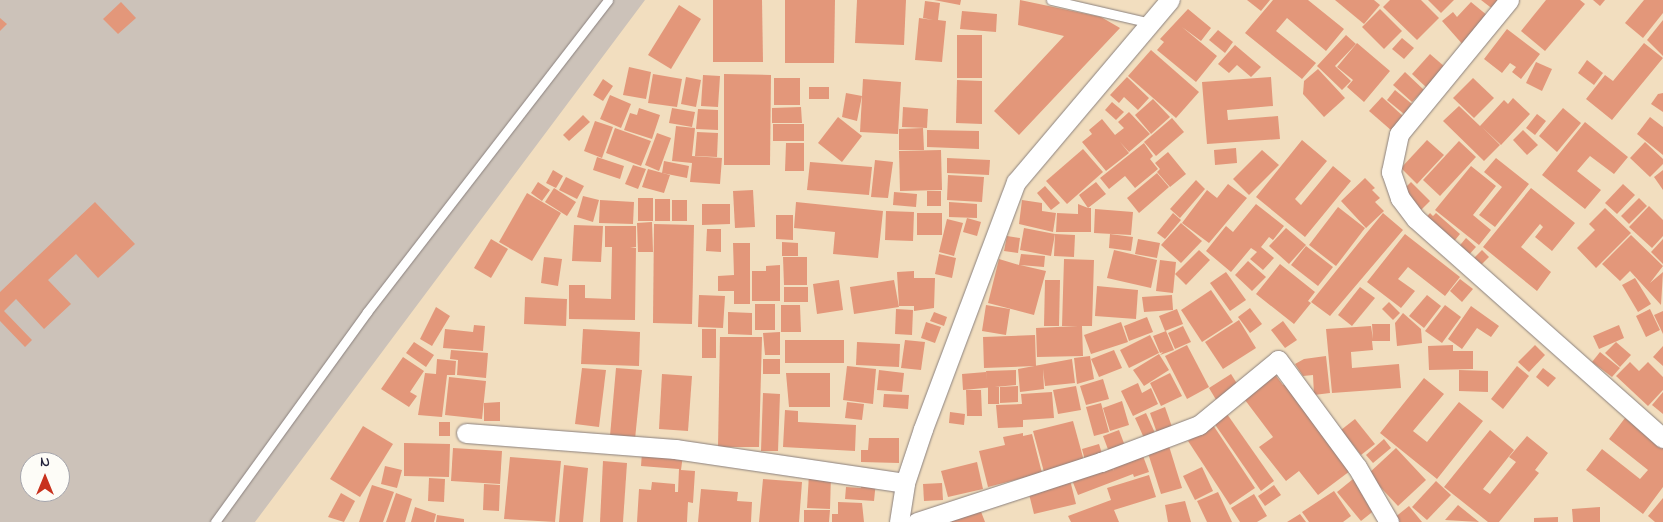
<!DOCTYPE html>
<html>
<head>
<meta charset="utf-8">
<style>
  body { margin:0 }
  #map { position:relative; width:1663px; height:522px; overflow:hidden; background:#f2debf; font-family:"Indie Flower",sans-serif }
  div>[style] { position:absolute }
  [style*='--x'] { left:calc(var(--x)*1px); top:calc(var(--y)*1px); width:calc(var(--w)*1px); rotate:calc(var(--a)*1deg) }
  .industrial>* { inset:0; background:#ccc2b9 }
  .building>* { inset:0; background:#e3977a }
  .roads { filter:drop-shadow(0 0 1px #8a807d) drop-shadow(0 0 1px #8a807d) }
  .service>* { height:9px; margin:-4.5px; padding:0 4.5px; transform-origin:4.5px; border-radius:4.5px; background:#fff }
  .minor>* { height:19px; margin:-9.5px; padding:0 9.5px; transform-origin:9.5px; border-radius:9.5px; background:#fff }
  span { translate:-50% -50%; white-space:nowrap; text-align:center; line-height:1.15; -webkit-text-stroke:4px #fdfcf7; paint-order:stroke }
  .north { position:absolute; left:20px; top:452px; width:50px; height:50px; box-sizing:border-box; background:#fdfcf7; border:1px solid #a5a5ac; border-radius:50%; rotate:0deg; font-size:14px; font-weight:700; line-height:20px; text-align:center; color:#22223b }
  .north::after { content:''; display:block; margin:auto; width:18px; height:22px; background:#c8321e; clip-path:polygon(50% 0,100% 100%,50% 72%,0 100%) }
</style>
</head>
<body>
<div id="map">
  <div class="industrial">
    <div style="clip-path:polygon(evenodd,0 0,645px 0,255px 522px,0 522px,0 0,30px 462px,60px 462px,60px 492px,30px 492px,30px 462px)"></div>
  </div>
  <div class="building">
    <div style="clip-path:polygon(713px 0,762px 0,763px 62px,713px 62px)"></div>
    <div style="clip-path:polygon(785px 0,835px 0,834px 63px,785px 63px)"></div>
    <div style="clip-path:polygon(857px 0,906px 0,904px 45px,855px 43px)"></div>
    <div style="clip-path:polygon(934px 0,961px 0,960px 5px)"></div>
    <div style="clip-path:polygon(1020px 0,1101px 17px,1120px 28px,1019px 135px,994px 111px,1064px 36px,1018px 25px)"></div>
    <div style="clip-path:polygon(1247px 0,1270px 0,1261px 11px)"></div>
    <div style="clip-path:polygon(1273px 0,1308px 0,1344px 29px,1326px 51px,1287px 18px,1276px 31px,1316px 63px,1302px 79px,1245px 33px)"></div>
    <div style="clip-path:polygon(1335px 0,1374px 0,1380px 5px,1364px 24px)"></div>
    <div style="clip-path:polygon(1390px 0,1421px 0,1439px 18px,1417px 40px,1383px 7px)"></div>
    <div style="clip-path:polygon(1428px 0,1454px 0,1441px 13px)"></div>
    <div style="clip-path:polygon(1481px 0,1502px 0,1494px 10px)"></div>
    <div style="clip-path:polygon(1546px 0,1580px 0,1585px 4px,1545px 51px,1521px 31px)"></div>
    <div style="clip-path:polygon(1593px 0,1605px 0,1600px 6px)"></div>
    <div style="clip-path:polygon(1644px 0,1663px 0,1663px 13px,1643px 38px,1625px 23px)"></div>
    <div style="clip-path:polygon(925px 1px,940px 3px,938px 20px,946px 21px,942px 62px,915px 60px,919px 18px,933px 20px,923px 18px)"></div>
    <div style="clip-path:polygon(121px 2px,136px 18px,118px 34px,103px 19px)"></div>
    <div style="clip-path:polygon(1471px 2px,1488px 16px,1464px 46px,1442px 21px,1453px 12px,1457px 17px)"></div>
    <div style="clip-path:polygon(679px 5px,701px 19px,671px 69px,648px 55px)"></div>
    <div style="clip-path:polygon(1188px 9px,1211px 28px,1201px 41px,1182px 27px,1217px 56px,1196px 82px,1157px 50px,1164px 42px,1160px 39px)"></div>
    <div style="clip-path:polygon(1380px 9px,1402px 31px,1384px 49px,1362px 27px)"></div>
    <div style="clip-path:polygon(962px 11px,997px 14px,996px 32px,960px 29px)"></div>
    <div style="clip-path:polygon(0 18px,7px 24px,0 31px)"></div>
    <div style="clip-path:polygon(1663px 20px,1663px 56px,1647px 40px)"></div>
    <div style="clip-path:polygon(1507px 29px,1540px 54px,1521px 79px,1512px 72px,1516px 67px,1510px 63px,1502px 73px,1484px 59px)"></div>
    <div style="clip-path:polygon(1218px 30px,1233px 42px,1225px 53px,1209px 40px)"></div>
    <div style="clip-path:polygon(957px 35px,982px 35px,982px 78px,957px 78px)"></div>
    <div style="clip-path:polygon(1346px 35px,1356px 44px,1335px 66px,1351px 81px,1342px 90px,1317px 66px)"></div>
    <div style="clip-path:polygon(1402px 38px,1414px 48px,1404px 59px,1392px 49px)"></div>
    <div style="clip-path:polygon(1357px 43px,1390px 71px,1364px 102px,1347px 87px,1353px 80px,1337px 67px)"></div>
    <div style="clip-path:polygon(1644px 43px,1663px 58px,1612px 120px,1586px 99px,1605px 75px,1613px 81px)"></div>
    <div style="clip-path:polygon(1235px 45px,1261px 67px,1251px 77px,1237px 65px,1229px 73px,1218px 64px)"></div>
    <div style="clip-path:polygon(1151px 50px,1199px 92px,1176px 118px,1128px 76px)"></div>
    <div style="clip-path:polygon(1430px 54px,1445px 67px,1427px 88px,1412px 74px)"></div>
    <div style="clip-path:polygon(1587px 60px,1603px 73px,1594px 85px,1578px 73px)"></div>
    <div style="clip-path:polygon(1536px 62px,1552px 69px,1542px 91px,1526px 83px)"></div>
    <div style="clip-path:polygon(629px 67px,651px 72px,646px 99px,623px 95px)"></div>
    <div style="clip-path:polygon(1318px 69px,1345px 98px,1324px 117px,1303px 94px,1304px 81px)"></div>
    <div style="clip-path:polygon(1405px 72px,1424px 90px,1412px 102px,1393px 85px)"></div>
    <div style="clip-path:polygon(653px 74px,682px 79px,677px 107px,648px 103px)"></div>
    <div style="clip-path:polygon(724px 74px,771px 75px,770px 165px,724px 165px)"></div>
    <div style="clip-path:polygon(703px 75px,720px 76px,718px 107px,701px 106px)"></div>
    <div style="clip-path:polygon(686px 77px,701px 80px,696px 107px,681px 104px)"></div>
    <div style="clip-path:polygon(1127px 77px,1149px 98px,1138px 110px,1124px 97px,1119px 103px,1110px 95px)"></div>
    <div style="clip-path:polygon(1271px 77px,1273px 106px,1227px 110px,1228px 120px,1278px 116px,1280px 139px,1207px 144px,1202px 82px)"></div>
    <div style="clip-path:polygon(774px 78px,800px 78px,800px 105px,774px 105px)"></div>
    <div style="clip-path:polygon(1473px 78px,1494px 98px,1474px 118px,1453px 98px)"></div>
    <div style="clip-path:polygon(603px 79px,613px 86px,603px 101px,593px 95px)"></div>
    <div style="clip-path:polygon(863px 79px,901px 82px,898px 134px,860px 132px)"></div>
    <div style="clip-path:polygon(957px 80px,982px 81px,982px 124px,956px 123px)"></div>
    <div style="clip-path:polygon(809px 87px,829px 87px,829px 99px,809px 99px)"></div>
    <div style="clip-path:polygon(1395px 90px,1412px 104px,1404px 114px,1387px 100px)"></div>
    <div style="clip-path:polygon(846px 93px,862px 96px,857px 121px,842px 117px)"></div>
    <div style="clip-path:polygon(1663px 93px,1663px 112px,1651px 104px,1658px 94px)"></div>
    <div style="clip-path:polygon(610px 95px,631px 104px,621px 128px,600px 119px)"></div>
    <div style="clip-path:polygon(1382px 97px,1404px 117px,1392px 131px,1369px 111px)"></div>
    <div style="clip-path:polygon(1513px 98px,1530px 114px,1501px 145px,1482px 127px,1500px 145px,1484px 161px,1443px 121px,1459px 106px,1480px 126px,1504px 100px,1508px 104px)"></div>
    <div style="clip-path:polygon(1153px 99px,1170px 117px,1151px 134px,1135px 115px)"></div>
    <div style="clip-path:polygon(1112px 102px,1124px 112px,1116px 120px,1105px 110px)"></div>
    <div style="clip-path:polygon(801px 107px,802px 123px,772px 123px,772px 108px)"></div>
    <div style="clip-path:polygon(903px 107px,928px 109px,927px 128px,902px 127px)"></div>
    <div style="clip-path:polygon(639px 108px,660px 115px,652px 139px,624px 130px,630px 113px,637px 115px)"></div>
    <div style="clip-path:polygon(672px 108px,695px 112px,692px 127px,669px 123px)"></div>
    <div style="clip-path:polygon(1563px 108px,1581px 123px,1557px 152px,1539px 136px)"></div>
    <div style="clip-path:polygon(698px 109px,718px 110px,718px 130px,696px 129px)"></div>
    <div style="clip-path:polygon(1129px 112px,1150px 134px,1129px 152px,1120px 142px,1129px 153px,1106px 171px,1082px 142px,1092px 134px,1089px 130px,1102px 119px,1115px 135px,1124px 128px,1118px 122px)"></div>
    <div style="clip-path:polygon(1537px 114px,1546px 121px,1535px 135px,1526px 128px)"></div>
    <div style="clip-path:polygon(583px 115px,590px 122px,569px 141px,563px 135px)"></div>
    <div style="clip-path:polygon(838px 117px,862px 136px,842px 162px,818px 143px)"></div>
    <div style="clip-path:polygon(1650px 117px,1663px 127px,1663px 155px,1637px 134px)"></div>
    <div style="clip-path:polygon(1172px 118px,1184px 132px,1156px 156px,1144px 142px)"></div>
    <div style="clip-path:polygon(595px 121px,613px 127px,602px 158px,584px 151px)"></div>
    <div style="clip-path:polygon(1585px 122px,1628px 157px,1614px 174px,1590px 156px,1577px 171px,1601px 190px,1585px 209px,1542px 175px)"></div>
    <div style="clip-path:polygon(773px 124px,804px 124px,804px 141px,773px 141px)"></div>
    <div style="clip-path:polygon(676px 126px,695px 128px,692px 156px,722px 158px,720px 184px,690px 182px,692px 163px,672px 161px)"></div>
    <div style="clip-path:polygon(615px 128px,651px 141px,641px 166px,606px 153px)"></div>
    <div style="clip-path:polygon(923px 128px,924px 150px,899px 150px,899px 129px)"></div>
    <div style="clip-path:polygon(927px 130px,979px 131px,979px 149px,927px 147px)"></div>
    <div style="clip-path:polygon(1523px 130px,1538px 145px,1527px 155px,1513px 140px)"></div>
    <div style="clip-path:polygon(697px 132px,718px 133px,717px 157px,695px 156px)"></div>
    <div style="clip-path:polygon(657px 133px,671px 138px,659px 171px,645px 165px)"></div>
    <div style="clip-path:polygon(1302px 140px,1327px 161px,1295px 199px,1301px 205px,1333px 166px,1351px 181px,1305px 237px,1256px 197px)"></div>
    <div style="clip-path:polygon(1427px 140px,1444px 155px,1417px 184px,1401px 168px)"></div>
    <div style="clip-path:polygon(1459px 141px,1476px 157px,1440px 196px,1423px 180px)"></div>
    <div style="clip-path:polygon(1645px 142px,1663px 159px,1663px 164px,1650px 177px,1630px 158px)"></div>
    <div style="clip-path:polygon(786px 143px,804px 143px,804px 171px,785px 171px)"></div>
    <div style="clip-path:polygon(1144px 143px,1153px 156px,1150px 159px,1158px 169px,1135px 188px,1125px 176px,1109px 189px,1100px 178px)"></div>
    <div style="clip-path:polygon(1236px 148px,1237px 163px,1215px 165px,1214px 150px)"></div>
    <div style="clip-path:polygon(1083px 149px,1103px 172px,1067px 204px,1046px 181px)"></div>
    <div style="clip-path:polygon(941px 150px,942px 190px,900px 191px,899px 151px)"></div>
    <div style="clip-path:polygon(1262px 150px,1279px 165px,1249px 195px,1233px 179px)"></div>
    <div style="clip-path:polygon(1168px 152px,1186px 174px,1170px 187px,1157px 172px,1160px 169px,1155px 163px)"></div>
    <div style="clip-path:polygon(597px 157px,624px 166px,620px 179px,593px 170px)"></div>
    <div style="clip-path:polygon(947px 158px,990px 160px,989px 175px,947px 173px)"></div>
    <div style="clip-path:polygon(1496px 158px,1529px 184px,1495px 227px,1479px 215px,1502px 187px,1484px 172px)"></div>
    <div style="clip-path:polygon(875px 160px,893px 162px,888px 198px,871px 197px)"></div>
    <div style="clip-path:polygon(664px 161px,689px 166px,687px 178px,662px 173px)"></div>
    <div style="clip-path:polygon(810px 162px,872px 167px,869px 195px,807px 190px)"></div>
    <div style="clip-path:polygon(633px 165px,646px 169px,638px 189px,625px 184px)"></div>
    <div style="clip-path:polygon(1471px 166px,1496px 186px,1473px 215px,1491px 230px,1479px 245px,1435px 210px)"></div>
    <div style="clip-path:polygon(648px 169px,670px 175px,664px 193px,642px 187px)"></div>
    <div style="clip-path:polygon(553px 170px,563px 176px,556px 188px,546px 183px)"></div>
    <div style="clip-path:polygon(1663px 170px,1663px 190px,1654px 177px)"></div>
    <div style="clip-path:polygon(1157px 173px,1169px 187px,1139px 213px,1127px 198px)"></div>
    <div style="clip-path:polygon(948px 175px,984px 177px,982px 202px,947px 200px)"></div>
    <div style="clip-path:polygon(566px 177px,584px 186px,577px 199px,559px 190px)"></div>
    <div style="clip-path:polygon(1365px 178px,1375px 188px,1372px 190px,1380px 198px,1375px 202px,1384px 211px,1366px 228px,1341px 201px)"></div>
    <div style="clip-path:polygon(1196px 180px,1205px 189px,1180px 218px,1170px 209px)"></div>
    <div style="clip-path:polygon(538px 182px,550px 190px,542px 201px,531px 193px)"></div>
    <div style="clip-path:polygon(1096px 182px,1106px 194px,1088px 208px,1091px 208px,1091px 232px,1056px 232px,1057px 213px,1078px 214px,1078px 204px,1088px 208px,1079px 195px)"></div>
    <div style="clip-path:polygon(1411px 182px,1430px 201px,1419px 212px,1403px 190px)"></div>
    <div style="clip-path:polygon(1228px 184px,1247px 198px,1209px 243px,1182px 223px,1207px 190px,1217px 198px)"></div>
    <div style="clip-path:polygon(1623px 184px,1635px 195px,1617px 214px,1605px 203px)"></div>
    <div style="clip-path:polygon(1045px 186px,1060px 203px,1051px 210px,1037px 193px)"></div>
    <div style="clip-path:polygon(554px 188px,576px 202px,567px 216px,545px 202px)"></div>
    <div style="clip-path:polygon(1531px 188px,1575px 223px,1552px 251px,1535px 237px,1543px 227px,1540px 224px,1521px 247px,1551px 272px,1537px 291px,1483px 247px)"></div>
    <div style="clip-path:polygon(753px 190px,755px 227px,735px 228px,733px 191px)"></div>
    <div style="clip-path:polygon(927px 191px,941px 191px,941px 206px,927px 206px)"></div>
    <div style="clip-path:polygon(894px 192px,917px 194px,916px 207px,893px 205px)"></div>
    <div style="clip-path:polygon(527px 193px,561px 213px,532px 261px,499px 242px)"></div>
    <div style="clip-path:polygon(583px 196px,599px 200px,593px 222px,577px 217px)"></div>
    <div style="clip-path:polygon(638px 198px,653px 198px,653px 221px,638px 221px)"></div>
    <div style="clip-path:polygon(1639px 198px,1647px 206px,1629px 224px,1621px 216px)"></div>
    <div style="clip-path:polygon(655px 199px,670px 199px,670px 221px,655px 221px)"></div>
    <div style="clip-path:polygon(600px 200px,634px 202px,633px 224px,599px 223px)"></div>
    <div style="clip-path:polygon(672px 200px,687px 200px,687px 221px,672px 221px)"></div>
    <div style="clip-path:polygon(1022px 200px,1042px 203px,1042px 211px,1056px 213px,1053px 232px,1019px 224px)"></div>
    <div style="clip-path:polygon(95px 202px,135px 244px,98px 278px,76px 254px,48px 280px,71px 304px,44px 329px,16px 299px,4px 311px,32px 340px,25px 347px,0 321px,0 292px)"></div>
    <div style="clip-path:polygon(796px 202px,883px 211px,878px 258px,833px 254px,835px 232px,794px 228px)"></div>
    <div style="clip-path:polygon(949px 202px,977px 204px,977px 218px,949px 217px)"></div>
    <div style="clip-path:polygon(702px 204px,730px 204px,730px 224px,702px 225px)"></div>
    <div style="clip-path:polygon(1256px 204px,1284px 226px,1273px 240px,1269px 237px,1261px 247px,1274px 258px,1263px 270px,1250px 259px,1257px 252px,1251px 248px,1231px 272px,1206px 251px,1226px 226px,1233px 232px)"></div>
    <div style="clip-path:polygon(1649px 206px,1663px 220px,1663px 236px,1652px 248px,1629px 227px)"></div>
    <div style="clip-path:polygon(1338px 207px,1365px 228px,1336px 266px,1309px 245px)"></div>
    <div style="clip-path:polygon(1605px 208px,1631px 233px,1596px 268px,1577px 248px,1595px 230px,1589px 224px)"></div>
    <div style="clip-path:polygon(1095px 209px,1133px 212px,1131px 235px,1094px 233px)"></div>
    <div style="clip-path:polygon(886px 211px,914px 212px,913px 241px,885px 240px)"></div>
    <div style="clip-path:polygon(917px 213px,942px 213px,942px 235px,917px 235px)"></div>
    <div style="clip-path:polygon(1173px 213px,1181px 220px,1165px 239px,1157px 233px)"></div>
    <div style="clip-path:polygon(1383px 213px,1403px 230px,1330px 316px,1311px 302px,1365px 235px,1381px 249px,1365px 235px)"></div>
    <div style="clip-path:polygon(1430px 213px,1433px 216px,1436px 213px,1460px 234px,1451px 245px,1423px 221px)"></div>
    <div style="clip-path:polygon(776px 215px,793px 215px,793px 240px,776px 239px)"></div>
    <div style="clip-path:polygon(967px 218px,981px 222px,977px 236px,963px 232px)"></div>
    <div style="clip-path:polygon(947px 219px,963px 223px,954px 256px,939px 252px)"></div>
    <div style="clip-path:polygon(652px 222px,653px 252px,638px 252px,637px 223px)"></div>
    <div style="clip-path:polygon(1181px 223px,1202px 241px,1181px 263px,1161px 245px)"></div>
    <div style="clip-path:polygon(654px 224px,694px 225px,692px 324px,653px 323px)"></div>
    <div style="clip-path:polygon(574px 225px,603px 226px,601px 262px,572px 261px)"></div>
    <div style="clip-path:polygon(605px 226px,636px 226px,636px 247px,630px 247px,636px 248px,635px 320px,569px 319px,569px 285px,585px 285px,585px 298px,611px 299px,612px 247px,605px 247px)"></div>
    <div style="clip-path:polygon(1024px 228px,1055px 234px,1051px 256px,1020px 250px)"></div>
    <div style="clip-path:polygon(1286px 228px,1306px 245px,1289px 264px,1269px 246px)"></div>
    <div style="clip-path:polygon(707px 229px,721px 229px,721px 252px,706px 251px)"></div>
    <div style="clip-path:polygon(1055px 234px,1075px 235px,1074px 257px,1054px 256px)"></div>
    <div style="clip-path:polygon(1110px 234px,1133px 237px,1131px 251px,1109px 248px)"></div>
    <div style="clip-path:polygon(1405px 234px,1460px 277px,1445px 296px,1408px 267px,1398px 279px,1415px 291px,1401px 308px,1367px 282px)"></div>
    <div style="clip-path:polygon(1631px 235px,1663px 266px,1650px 283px,1663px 272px,1661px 305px,1630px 271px,1620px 281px,1602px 264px)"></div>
    <div style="clip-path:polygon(1007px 236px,1020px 238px,1018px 253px,1004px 251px)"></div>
    <div style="clip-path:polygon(1466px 238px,1476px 247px,1466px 258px,1456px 250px)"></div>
    <div style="clip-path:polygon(491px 239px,508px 249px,491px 278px,474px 268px)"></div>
    <div style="clip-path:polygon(1138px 239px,1160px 243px,1157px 258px,1135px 254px)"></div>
    <div style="clip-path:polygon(1663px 239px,1663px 264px,1651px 252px)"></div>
    <div style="clip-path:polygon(782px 242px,798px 243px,798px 256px,782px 256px)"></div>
    <div style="clip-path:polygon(733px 243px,750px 243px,750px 304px,734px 304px,734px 291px,718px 291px,718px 276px,734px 275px)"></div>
    <div style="clip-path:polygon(1306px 246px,1333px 267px,1318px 286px,1291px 265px)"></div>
    <div style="clip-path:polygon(1114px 250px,1157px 260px,1151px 288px,1107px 278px)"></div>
    <div style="clip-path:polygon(1199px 250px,1210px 260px,1186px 285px,1175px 274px)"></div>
    <div style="clip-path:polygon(1482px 250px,1489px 257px,1480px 266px,1473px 259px)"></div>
    <div style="clip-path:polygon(939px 254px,956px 258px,952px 278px,935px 274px)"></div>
    <div style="clip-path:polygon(1021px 254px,1045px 256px,1044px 267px,1020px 265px,1046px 271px,1034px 315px,988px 303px,999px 259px,1019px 265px)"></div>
    <div style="clip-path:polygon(544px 257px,562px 259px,558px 286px,541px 283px)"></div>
    <div style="clip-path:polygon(783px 257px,807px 257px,807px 285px,784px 285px)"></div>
    <div style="clip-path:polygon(1064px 259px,1094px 260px,1092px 326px,1082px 326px,1083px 356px,1037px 357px,1036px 328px,1078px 326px,1062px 326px)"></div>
    <div style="clip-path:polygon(1160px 260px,1176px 262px,1173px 293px,1156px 291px)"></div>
    <div style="clip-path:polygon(1248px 261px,1266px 277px,1252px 291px,1235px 275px)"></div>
    <div style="clip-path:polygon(1280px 264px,1315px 292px,1308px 301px,1311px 303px,1294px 324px,1256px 294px)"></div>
    <div style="clip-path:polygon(780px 265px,780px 301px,752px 301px,752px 271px,766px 271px,766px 266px)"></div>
    <div style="clip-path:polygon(914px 271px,914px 278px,935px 278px,934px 308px,914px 311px,914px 306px,899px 306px,897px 272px)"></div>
    <div style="clip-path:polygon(1226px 272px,1246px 300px,1230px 311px,1210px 283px)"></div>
    <div style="clip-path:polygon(1635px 278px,1651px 304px,1638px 312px,1622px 285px)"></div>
    <div style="clip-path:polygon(1460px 279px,1473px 289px,1462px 302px,1450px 291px)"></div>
    <div style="clip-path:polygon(839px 280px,843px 310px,817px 314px,813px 284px)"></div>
    <div style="clip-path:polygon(894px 280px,899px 307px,854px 314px,850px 287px)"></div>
    <div style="clip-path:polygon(1045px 280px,1060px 280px,1059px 326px,1044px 326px)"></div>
    <div style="clip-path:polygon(1097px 286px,1138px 290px,1136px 319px,1095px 316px)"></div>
    <div style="clip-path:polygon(784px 287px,808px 287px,808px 302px,784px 302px)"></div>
    <div style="clip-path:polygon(1360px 287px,1375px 298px,1352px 326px,1338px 315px)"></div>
    <div style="clip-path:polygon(1211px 290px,1233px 322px,1202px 342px,1181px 310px)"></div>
    <div style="clip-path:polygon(699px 295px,725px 296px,723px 328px,698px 327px)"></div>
    <div style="clip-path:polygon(1172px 295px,1173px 310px,1144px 312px,1142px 297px)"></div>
    <div style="clip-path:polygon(1427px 295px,1441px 306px,1424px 328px,1409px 316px)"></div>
    <div style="clip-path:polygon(525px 297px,567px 299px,566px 326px,524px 324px)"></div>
    <div style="clip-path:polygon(1389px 302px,1400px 313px,1393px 320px,1382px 309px)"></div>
    <div style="clip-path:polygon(755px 304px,775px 304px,775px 330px,755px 330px)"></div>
    <div style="clip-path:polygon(781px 305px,800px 305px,801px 332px,781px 332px)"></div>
    <div style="clip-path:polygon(986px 305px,1010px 309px,1006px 335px,982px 331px)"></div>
    <div style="clip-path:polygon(1445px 305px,1461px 317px,1442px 343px,1425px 331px)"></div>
    <div style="clip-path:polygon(1471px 306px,1499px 326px,1491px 337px,1477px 328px,1462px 349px,1448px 339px)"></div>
    <div style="clip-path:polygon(436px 307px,450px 316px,432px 346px,420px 339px)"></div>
    <div style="clip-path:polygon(1250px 308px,1262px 324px,1250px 333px,1238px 317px)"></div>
    <div style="clip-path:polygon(896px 309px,913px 310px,912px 335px,895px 334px)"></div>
    <div style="clip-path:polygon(1177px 309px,1183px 324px,1165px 331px,1159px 316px)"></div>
    <div style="clip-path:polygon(1650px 309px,1660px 330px,1646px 337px,1636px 316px)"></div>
    <div style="clip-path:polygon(1663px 311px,1663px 334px,1654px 315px)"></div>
    <div style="clip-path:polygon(728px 312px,752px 313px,752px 335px,728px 334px)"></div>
    <div style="clip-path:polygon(934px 312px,947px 317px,944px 326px,930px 321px)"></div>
    <div style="clip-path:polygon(1403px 313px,1421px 329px,1422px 343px,1397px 346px,1395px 323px)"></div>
    <div style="clip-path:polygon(1147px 317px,1153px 332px,1129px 341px,1124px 326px)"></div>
    <div style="clip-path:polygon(1239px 320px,1256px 348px,1223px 369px,1205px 342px)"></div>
    <div style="clip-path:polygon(1283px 321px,1297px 340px,1285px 348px,1271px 330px)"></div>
    <div style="clip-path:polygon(926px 322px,941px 327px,935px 343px,921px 338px)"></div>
    <div style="clip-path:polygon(1121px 322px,1128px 342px,1091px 354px,1084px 335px)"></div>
    <div style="clip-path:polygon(1372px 324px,1390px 324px,1390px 341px,1372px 341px,1373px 350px,1351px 352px,1352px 368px,1399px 364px,1401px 388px,1332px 393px,1326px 329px,1371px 326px,1373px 339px)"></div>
    <div style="clip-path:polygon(474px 325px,485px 326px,483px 351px,443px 348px,445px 329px,473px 332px)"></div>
    <div style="clip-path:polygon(1619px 325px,1624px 338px,1599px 349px,1593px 336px)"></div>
    <div style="clip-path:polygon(1183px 326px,1191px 342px,1175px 349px,1168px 333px)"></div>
    <div style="clip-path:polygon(583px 329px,640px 332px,639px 366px,581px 364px)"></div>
    <div style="clip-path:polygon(702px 329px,716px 329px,716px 358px,702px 358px)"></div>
    <div style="clip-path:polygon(1166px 331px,1174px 350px,1160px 355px,1163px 352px,1160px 353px,1153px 336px)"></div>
    <div style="clip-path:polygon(780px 332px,780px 355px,765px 355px,763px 333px)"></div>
    <div style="clip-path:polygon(1035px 335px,1036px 366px,984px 368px,983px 337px)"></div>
    <div style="clip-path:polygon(1150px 335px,1159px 353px,1129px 368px,1120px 350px)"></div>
    <div style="clip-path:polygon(720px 337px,762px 337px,759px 447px,718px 447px)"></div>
    <div style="clip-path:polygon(785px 340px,844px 340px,844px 363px,785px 363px)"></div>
    <div style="clip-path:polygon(905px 340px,925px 342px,921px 370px,901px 368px)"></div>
    <div style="clip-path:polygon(414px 342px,434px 355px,426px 367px,406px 353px)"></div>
    <div style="clip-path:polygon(857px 342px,900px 344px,899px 367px,856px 365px)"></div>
    <div style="clip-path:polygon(1616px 342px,1631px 355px,1620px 367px,1605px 353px)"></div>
    <div style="clip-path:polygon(1187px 345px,1209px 387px,1187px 399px,1165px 356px)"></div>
    <div style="clip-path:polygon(1453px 345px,1453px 351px,1473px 351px,1473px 369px,1429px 370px,1428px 346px)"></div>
    <div style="clip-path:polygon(1535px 345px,1545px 355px,1529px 372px,1518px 362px)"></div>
    <div style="clip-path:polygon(1663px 346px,1663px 366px,1653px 357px)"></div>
    <div style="clip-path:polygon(451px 350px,488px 353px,486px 378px,457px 375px,458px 360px,450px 359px)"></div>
    <div style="clip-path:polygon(1114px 350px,1122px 368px,1099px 377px,1091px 359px)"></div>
    <div style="clip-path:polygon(1600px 352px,1620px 368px,1612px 377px,1592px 362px)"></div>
    <div style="clip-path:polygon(1159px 354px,1169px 370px,1144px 386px,1133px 370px)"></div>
    <div style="clip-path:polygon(1090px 356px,1094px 379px,1077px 384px,1074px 358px)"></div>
    <div style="clip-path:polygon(1326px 356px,1330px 393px,1314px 395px,1313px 375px,1303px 376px,1295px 364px,1304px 359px)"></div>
    <div style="clip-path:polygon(403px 357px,424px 371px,410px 392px,417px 396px,409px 407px,381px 389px)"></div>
    <div style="clip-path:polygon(437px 359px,456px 361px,455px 375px,447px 375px,442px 417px,418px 415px,425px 373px,436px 374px)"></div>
    <div style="clip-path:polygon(763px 359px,780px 359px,780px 374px,763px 374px)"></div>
    <div style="clip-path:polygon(1072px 359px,1075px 383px,1045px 386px,1043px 369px,1044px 389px,1020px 392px,1018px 369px)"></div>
    <div style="clip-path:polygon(1630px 362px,1639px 371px,1648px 362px,1663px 377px,1663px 390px,1648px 406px,1616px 376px)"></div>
    <div style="clip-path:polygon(847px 366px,876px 369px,873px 404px,843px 400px)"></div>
    <div style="clip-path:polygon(1517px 366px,1529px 376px,1503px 409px,1491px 399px)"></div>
    <div style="clip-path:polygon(582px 368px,606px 370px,599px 427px,575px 424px)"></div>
    <div style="clip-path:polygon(616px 368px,642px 370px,635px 439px,610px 436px)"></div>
    <div style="clip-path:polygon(1543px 368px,1556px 378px,1548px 387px,1536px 377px)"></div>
    <div style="clip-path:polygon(879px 370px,904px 373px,902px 392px,877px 390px)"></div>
    <div style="clip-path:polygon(1016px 370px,1016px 385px,963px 390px,962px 374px,986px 372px,987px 381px,986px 371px)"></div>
    <div style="clip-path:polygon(1459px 370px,1488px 371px,1488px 392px,1459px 391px)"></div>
    <div style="clip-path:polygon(1273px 372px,1283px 385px,1287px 382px,1354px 468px,1318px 495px,1299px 471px,1286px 481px,1259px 447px,1273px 437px,1242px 396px)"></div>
    <div style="clip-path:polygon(786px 373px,830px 373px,830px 407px,789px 407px)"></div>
    <div style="clip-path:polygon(1170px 373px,1182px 396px,1161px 406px,1150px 383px)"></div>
    <div style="clip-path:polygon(662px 374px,692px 376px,688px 431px,659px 429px)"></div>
    <div style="clip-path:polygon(1231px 374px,1241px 390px,1218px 403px,1209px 388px)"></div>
    <div style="clip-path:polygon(449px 377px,486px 381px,482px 419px,445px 415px)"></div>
    <div style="clip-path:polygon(1424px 378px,1444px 394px,1413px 431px,1427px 442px,1459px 402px,1483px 421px,1437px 479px,1380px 433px)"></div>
    <div style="clip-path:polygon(1103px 379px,1109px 399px,1086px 405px,1080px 386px)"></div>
    <div style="clip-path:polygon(1138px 383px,1142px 393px,1151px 388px,1158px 404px,1133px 416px,1121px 391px)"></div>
    <div style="clip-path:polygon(1018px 386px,1018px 402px,1000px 403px,1000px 387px)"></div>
    <div style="clip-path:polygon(1076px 386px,1081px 410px,1058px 414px,1053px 390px)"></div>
    <div style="clip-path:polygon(988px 387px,999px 387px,999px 404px,988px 404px)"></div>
    <div style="clip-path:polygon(966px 390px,981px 390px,982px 416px,967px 416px)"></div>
    <div style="clip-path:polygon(1052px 392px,1054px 418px,1023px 420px,1023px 427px,998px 428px,996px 405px,1022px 404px,1021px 394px)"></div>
    <div style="clip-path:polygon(1663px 392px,1663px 414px,1652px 405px)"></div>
    <div style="clip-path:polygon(763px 393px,780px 394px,778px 451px,761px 451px)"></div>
    <div style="clip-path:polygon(884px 394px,909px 395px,908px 409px,883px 407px)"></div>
    <div style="clip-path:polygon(1122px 401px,1129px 425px,1110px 431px,1103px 408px)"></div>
    <div style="clip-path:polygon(500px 402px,500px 421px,484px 421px,484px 403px)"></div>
    <div style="clip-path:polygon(847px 402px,864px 404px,862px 420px,845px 418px)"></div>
    <div style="clip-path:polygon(1101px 403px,1109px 432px,1094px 436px,1086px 407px)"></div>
    <div style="clip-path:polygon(1165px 407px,1172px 427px,1157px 433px,1150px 413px)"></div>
    <div style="clip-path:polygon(785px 410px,798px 411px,798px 422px,856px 425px,855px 451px,783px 447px)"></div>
    <div style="clip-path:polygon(950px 412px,965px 414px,964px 425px,949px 423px)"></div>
    <div style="clip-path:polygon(1146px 413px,1155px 433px,1144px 438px,1135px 418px)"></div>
    <div style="clip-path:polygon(1227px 414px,1274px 481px,1261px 491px,1214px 423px)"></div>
    <div style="clip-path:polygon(1625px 418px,1663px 448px,1663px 487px,1643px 514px,1586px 470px,1602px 449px,1640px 479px,1648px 470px,1609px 439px)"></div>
    <div style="clip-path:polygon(1355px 419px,1375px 444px,1361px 455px,1341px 430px)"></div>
    <div style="clip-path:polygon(1073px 421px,1084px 461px,1044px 472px,1033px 431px)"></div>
    <div style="clip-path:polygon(439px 422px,450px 422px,450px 436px,439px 436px)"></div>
    <div style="clip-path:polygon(1213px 425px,1255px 488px,1230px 505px,1188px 441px)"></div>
    <div style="clip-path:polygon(363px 426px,393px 444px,360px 497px,330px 479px)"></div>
    <div style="clip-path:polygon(1119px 430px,1125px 446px,1109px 452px,1103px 436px)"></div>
    <div style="clip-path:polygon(1490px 430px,1514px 450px,1483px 489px,1490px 494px,1516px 462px,1509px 457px,1527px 436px,1548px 453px,1535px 470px,1539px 473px,1499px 522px,1488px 522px,1444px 487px)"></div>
    <div style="clip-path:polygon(1023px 433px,1023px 436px,1032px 434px,1042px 473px,988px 487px,979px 451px,1005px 445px,1003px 437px)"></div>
    <div style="clip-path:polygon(869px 438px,899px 438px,899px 463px,861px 462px,861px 450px,868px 450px)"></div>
    <div style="clip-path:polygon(1384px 439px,1391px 448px,1373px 463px,1366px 455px)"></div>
    <div style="clip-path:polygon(404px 443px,450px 444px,449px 477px,404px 476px)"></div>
    <div style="clip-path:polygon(1168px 443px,1182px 488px,1161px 494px,1147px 450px)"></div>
    <div style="clip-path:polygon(1099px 444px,1104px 460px,1086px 464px,1082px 449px)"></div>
    <div style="clip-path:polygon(453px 448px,502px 451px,500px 484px,451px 481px)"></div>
    <div style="clip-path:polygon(1140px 448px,1149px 472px,1134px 477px,1133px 474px,1078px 495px,1072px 480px,1111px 465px,1114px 471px,1110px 459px)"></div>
    <div style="clip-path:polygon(1396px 448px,1426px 480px,1398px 506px,1368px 474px)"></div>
    <div style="clip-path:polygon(642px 452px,683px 455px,681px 470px,695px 471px,693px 503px,688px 502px,687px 522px,637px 522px,639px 489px,651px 490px,652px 482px,675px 484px,675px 492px,678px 492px,679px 469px,641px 466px)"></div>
    <div style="clip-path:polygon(510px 457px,561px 461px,555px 522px,504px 519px)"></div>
    <div style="clip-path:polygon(603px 461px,627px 463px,623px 522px,600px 522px)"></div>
    <div style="clip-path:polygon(977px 462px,983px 489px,948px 497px,941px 471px)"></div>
    <div style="clip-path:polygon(564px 465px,588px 468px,583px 522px,559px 522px)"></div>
    <div style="clip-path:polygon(385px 466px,402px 470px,397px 488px,381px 484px)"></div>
    <div style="clip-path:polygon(1202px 467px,1213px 491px,1195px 500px,1183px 476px)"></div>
    <div style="clip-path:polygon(809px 474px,831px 475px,830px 509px,807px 508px)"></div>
    <div style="clip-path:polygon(1149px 475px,1156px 497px,1114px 510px,1119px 522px,1071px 522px,1068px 516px,1111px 500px,1107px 488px)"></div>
    <div style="clip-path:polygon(1358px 475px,1381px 505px,1361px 521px,1337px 492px)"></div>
    <div style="clip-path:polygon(429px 478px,445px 479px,444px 502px,428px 501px)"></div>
    <div style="clip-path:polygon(763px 479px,802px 482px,799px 522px,759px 522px)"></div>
    <div style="clip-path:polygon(862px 480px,876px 481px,874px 501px,845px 499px,846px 487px,861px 488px)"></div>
    <div style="clip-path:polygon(1070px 480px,1076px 504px,1034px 514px,1028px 490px)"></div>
    <div style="clip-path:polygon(1436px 481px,1451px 495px,1427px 520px,1412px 507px)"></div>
    <div style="clip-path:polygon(942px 483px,943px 500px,924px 501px,923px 484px)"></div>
    <div style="clip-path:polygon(484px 484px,500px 485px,499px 511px,483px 510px)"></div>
    <div style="clip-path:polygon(372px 485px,394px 492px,383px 522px,359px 522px)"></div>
    <div style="clip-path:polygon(1274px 485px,1281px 495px,1265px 506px,1258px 496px)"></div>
    <div style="clip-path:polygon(701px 489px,738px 492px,737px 501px,752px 502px,751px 522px,698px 522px)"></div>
    <div style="clip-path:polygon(1334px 491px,1351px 516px,1343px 522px,1309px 522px,1302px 512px)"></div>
    <div style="clip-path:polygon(1218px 492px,1232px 522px,1207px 522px,1197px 501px)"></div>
    <div style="clip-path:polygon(341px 493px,355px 501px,344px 522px,328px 517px)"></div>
    <div style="clip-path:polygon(396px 493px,412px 499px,405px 522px,386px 522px)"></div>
    <div style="clip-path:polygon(1254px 494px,1267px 516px,1257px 522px,1240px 522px,1231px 508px)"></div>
    <div style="clip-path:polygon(1663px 498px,1663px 522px,1655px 522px,1648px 516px)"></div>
    <div style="clip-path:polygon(1185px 501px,1191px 522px,1168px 522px,1165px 505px)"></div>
    <div style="clip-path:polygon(838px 502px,862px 503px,864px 522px,832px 522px,832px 514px,838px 514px)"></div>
    <div style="clip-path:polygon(1458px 505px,1479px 522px,1445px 520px)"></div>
    <div style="clip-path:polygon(1409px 506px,1422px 522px,1389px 522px)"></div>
    <div style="clip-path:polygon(415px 507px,436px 514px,434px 522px,411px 522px)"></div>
    <div style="clip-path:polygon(1600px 507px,1600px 522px,1573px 522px,1572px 509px)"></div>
    <div style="clip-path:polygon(980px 509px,985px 522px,952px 522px,951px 519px)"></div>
    <div style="clip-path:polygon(804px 510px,830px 510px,829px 522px,804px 522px)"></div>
    <div style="clip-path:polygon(1300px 514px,1306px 522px,1287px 522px)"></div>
    <div style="clip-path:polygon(437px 515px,464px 519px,464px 522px,436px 522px)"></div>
    <div style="clip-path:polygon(1558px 517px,1558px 522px,1534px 522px,1534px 518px)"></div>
  </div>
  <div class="roads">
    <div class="service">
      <div style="--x:1051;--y:0;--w:103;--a:13"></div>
      <div style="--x:215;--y:522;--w:259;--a:-54.1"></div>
      <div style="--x:367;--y:312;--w:394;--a:-52.3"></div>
    </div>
    <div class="minor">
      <div style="--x:1509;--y:0;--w:173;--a:129.4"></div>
      <div style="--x:1399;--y:134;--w:39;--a:102"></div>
      <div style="--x:1391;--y:172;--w:28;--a:71"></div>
      <div style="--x:1400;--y:198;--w:26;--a:53"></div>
      <div style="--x:1416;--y:219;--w:330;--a:41.6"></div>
      <div style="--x:466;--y:433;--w:210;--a:4.4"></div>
      <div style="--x:675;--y:449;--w:232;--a:8.4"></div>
      <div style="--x:899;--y:522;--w:39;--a:-81"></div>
      <div style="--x:905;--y:483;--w:57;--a:-71.6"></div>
      <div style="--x:923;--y:429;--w:264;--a:-69.4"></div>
      <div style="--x:1016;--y:182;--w:238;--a:-49.8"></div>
      <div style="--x:917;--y:522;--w:194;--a:-18.1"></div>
      <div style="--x:1101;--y:462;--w:105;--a:-20.7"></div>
      <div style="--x:1199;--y:425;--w:102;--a:-39.4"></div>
      <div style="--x:1278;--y:360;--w:133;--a:53.6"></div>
      <div style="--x:1357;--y:467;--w:64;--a:59.8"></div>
    </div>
  </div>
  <div class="north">N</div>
</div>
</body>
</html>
